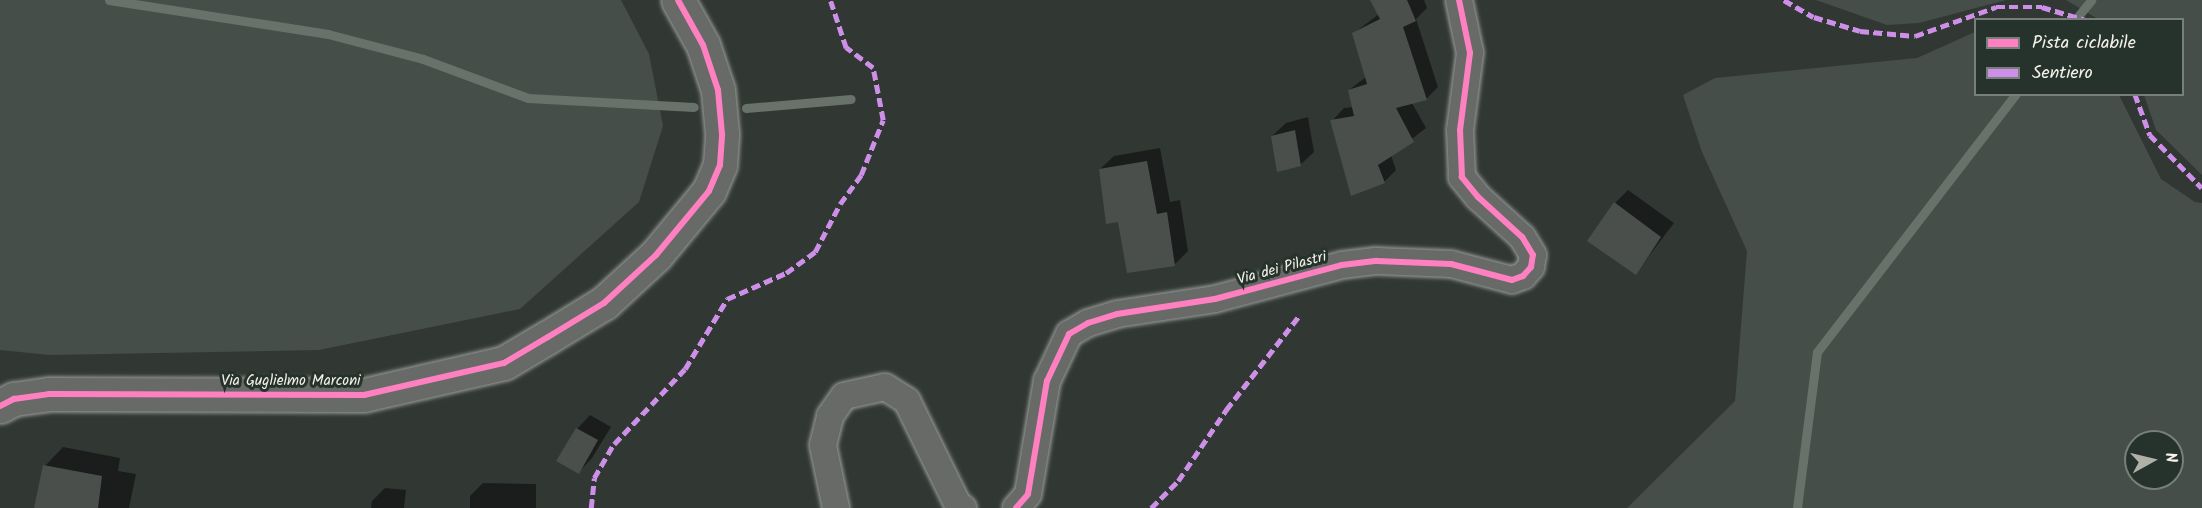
<!DOCTYPE html>
<html>
<head>
<meta charset="utf-8">
<style>
  body { margin:0 }
  #map { position:relative; width:2202px; height:508px; overflow:hidden; background:#313834; font-family:Kalam,sans-serif }
  div>[style] { position:absolute }
  [style*='--x'] { left:calc(var(--x)*1px); top:calc(var(--y)*1px); width:calc(var(--w)*1px); rotate:calc(var(--a)*1deg) }
  .green>* { inset:0; background:#454e49 }
  .shadow>* { inset:0; background:#0007 }
  .stream>* { height:9px; margin:-4.5px; padding:0 4.5px; transform-origin:4.5px; border-radius:4.5px; background:#69716b }
  .building>* { inset:0; background:#4a4f4c }
  .roads { filter:drop-shadow(0 0 2px #9a9d99) drop-shadow(0 0 2px #9a9d99) }
  .minor>* { height:26px; margin:-13px; padding:0 13px; transform-origin:13px; border-radius:13px; background:#676a66 }
  .tertiary>* { height:33px; margin:-16.5px; padding:0 16.5px; transform-origin:16.5px; border-radius:16.5px; background:#676a66 }
  .quiet>* { height:4.5px; margin-top:-2.25px; transform-origin:0; background:repeating-linear-gradient(90deg,#ce8fe9 0 9px,transparent 0 13.5px) }
  .cycleway>* { height:6px; margin:-3px; padding:0 3px; transform-origin:3px; border-radius:3px; background:#ff80c0 }
  span { translate:-50% -50%; white-space:nowrap; text-align:center; line-height:1.15; -webkit-text-stroke:6px #26332d; paint-order:stroke }
  .street-label { font-size:15px; color:#f4f1e8 }
  .legend { position:absolute; left:1974px; top:18px; width:210px; height:78px; box-sizing:border-box; background:#26332d; border:2px solid #787f78; margin:0; padding:8px 10px; list-style:none; font-size:18px; color:#f4f1e8 }
  .legend li { display:flex; align-items:center; gap:12px; height:30px }
  .legend b { width:30px; border:2px solid #787f78 }
  .north { position:absolute; left:2124px; top:430px; width:60px; height:60px; box-sizing:border-box; background:#26332d; border:2px solid #787f78; border-radius:50%; rotate:82deg; font-size:16px; font-weight:700; line-height:24px; text-align:center; color:#f4f1e8 }
  .north::after { content:''; display:block; margin:auto; width:21px; height:27px; background:#b0b0a9; clip-path:polygon(50% 0,100% 100%,50% 72%,0 100%) }
</style>
</head>
<body>
<div id="map">
  <div class="green">
    <div style="clip-path:polygon(0 0,621px 0,649px 54px,663px 126px,639px 202px,520px 309px,319px 350px,50px 355px,0 350px)"></div>
    <div style="clip-path:polygon(1816px 0,2006px 0,1919px 23px,1887px 25px)"></div>
    <div style="clip-path:polygon(2066px 0,2202px 0,2202px 175px,2156px 130px,2144px 95px,2182px 94px,2182px 20px,2098px 19px)"></div>
    <div style="clip-path:polygon(evenodd,1975px 32px,1976px 94px,2119px 95px,2161px 179px,2195px 202px,2202px 203px,2202px 508px,1627px 508px,1735px 401px,1747px 251px,1702px 152px,1683px 95px,1715px 78px,1917px 58px,1975px 32px,2136px 442px,2172px 442px,2172px 478px,2136px 478px,2136px 442px)"></div>
  </div>
  <div class="shadow">
    <div style="clip-path:polygon(1372px 0,1424px 0,1427px 8px,1416px 19px,1438px 87px,1426px 99px,1412px 103px,1426px 128px,1391px 155px,1396px 170px,1384px 182px,1332px 121px,1344px 108px,1354px 107px,1349px 90px,1366px 77px,1354px 33px,1379px 14px)"></div>
    <div style="clip-path:polygon(1308px 117px,1314px 152px,1300px 165px,1272px 136px,1286px 123px)"></div>
    <div style="clip-path:polygon(1160px 148px,1170px 202px,1180px 200px,1188px 251px,1175px 264px,1120px 220px,1100px 169px,1114px 156px)"></div>
    <div style="clip-path:polygon(1628px 190px,1674px 223px,1636px 273px,1615px 203px)"></div>
    <div style="clip-path:polygon(590px 415px,611px 427px,592px 458px,579px 472px,558px 460px,577px 429px)"></div>
    <div style="clip-path:polygon(63px 447px,120px 458px,118px 471px,136px 474px,129px 508px,36px 508px,45px 466px)"></div>
    <div style="clip-path:polygon(483px 483px,536px 484px,536px 508px,470px 508px,470px 496px)"></div>
    <div style="clip-path:polygon(385px 488px,406px 490px,404px 508px,371px 508px,372px 501px)"></div>
  </div>
  <div class="stream">
    <div style="--x:109;--y:0;--w:222;--a:8.8"></div>
    <div style="--x:328;--y:34;--w:98;--a:14.7"></div>
    <div style="--x:423;--y:59;--w:112;--a:20.4"></div>
    <div style="--x:528;--y:98;--w:166;--a:3.1"></div>
    <div style="--x:2075;--y:20;--w:26;--a:-51"></div>
    <div style="--x:746;--y:108;--w:105;--a:-4.9"></div>
    <div style="--x:1797;--y:508;--w:157;--a:-82.7"></div>
    <div style="--x:1817;--y:352;--w:326;--a:-52.4"></div>
  </div>
  <div class="building">
    <div style="clip-path:polygon(1370px 0,1407px 0,1416px 21px,1403px 27px,1427px 100px,1396px 108px,1414px 142px,1378px 165px,1385px 183px,1351px 196px,1330px 120px,1354px 116px,1348px 90px,1367px 84px,1352px 33px,1380px 19px)"></div>
    <div style="clip-path:polygon(1295px 130px,1301px 166px,1277px 172px,1271px 136px)"></div>
    <div style="clip-path:polygon(1147px 161px,1157px 214px,1167px 212px,1175px 266px,1127px 273px,1118px 222px,1106px 224px,1099px 169px)"></div>
    <div style="clip-path:polygon(1614px 202px,1661px 237px,1636px 275px,1587px 241px)"></div>
    <div style="clip-path:polygon(576px 428px,598px 440px,579px 474px,556px 461px)"></div>
    <div style="clip-path:polygon(43px 465px,102px 476px,98px 508px,34px 508px)"></div>
  </div>
  <div class="roads">
    <div class="minor">
      <div style="--x:836;--y:508;--w:64;--a:-101.7"></div>
      <div style="--x:823;--y:445;--w:30;--a:-76"></div>
      <div style="--x:830;--y:416;--w:24;--a:-55"></div>
      <div style="--x:844;--y:396;--w:42;--a:-12.4"></div>
      <div style="--x:885;--y:387;--w:26;--a:32"></div>
      <div style="--x:907;--y:401;--w:116;--a:63.9"></div>
      <div style="--x:958;--y:505;--w:6;--a:31"></div>
      <div style="--x:1016;--y:508;--w:18;--a:-49"></div>
      <div style="--x:1028;--y:494;--w:115;--a:-80.5"></div>
      <div style="--x:1047;--y:381;--w:52;--a:-64.9"></div>
      <div style="--x:1069;--y:334;--w:22;--a:-30"></div>
      <div style="--x:1088;--y:323;--w:30;--a:-17"></div>
      <div style="--x:1117;--y:314;--w:99;--a:-8.7"></div>
      <div style="--x:1215;--y:299;--w:131;--a:-15"></div>
      <div style="--x:1342;--y:265;--w:35;--a:-7"></div>
      <div style="--x:1377;--y:261;--w:74;--a:2.3"></div>
      <div style="--x:1451;--y:264;--w:63;--a:14.7"></div>
      <div style="--x:1512;--y:280;--w:12;--a:-20"></div>
      <div style="--x:1523;--y:276;--w:12;--a:-48"></div>
      <div style="--x:1531;--y:267;--w:12;--a:-81"></div>
      <div style="--x:1533;--y:255;--w:21;--a:-121"></div>
      <div style="--x:1522;--y:237;--w:59;--a:-137.7"></div>
      <div style="--x:1478;--y:197;--w:26;--a:-129"></div>
      <div style="--x:1462;--y:177;--w:47;--a:-92.4"></div>
      <div style="--x:1460;--y:130;--w:78;--a:-82.6"></div>
      <div style="--x:1470;--y:53;--w:54;--a:-101.7"></div>
    </div>
    <div class="tertiary">
      <div style="--x:0;--y:406;--w:16;--a:-27"></div>
      <div style="--x:14;--y:399;--w:35;--a:-8"></div>
      <div style="--x:49;--y:394;--w:315;--a:0.2"></div>
      <div style="--x:364;--y:395;--w:144;--a:-12.9"></div>
      <div style="--x:504;--y:363;--w:51;--a:-30.6"></div>
      <div style="--x:548;--y:337;--w:66;--a:-31.3"></div>
      <div style="--x:604;--y:303;--w:71;--a:-42.7"></div>
      <div style="--x:656;--y:255;--w:83;--a:-50.4"></div>
      <div style="--x:709;--y:191;--w:28;--a:-67"></div>
      <div style="--x:720;--y:165;--w:31;--a:-86"></div>
      <div style="--x:722;--y:134;--w:44;--a:-95.2"></div>
      <div style="--x:718;--y:90;--w:47;--a:-108.4"></div>
      <div style="--x:703;--y:45;--w:51;--a:-119.1"></div>
    </div>
  </div>
  <div class="quiet">
    <div style="--x:1784;--y:0;--w:34;--a:30"></div>
    <div style="--x:1814;--y:17;--w:48;--a:16.9"></div>
    <div style="--x:1860;--y:31;--w:55;--a:5.2"></div>
    <div style="--x:1915;--y:36;--w:86;--a:-19.7"></div>
    <div style="--x:1996;--y:7;--w:46;--a:0"></div>
    <div style="--x:2042;--y:7;--w:46;--a:16.5"></div>
    <div style="--x:2135;--y:94;--w:44;--a:69.9"></div>
    <div style="--x:2150;--y:135;--w:74;--a:45.5"></div>
    <div style="--x:591;--y:508;--w:30;--a:-84"></div>
    <div style="--x:594;--y:478;--w:39;--a:-60"></div>
    <div style="--x:614;--y:444;--w:103;--a:-46.6"></div>
    <div style="--x:685;--y:369;--w:82;--a:-59"></div>
    <div style="--x:727;--y:299;--w:64;--a:-23.8"></div>
    <div style="--x:786;--y:273;--w:36;--a:-36"></div>
    <div style="--x:815;--y:252;--w:54;--a:-62.5"></div>
    <div style="--x:840;--y:204;--w:36;--a:-54"></div>
    <div style="--x:861;--y:175;--w:59;--a:-68.2"></div>
    <div style="--x:883;--y:120;--w:53;--a:-100.9"></div>
    <div style="--x:873;--y:68;--w:34;--a:-143"></div>
    <div style="--x:846;--y:48;--w:51;--a:-108.4"></div>
    <div style="--x:1151;--y:508;--w:38;--a:-45"></div>
    <div style="--x:1178;--y:481;--w:86;--a:-55.9"></div>
    <div style="--x:1226;--y:410;--w:119;--a:-52.2"></div>
  </div>
  <div class="cycleway">
    <div style="--x:0;--y:406;--w:16;--a:-27"></div>
    <div style="--x:14;--y:399;--w:35;--a:-8"></div>
    <div style="--x:49;--y:394;--w:315;--a:0.2"></div>
    <div style="--x:364;--y:395;--w:144;--a:-12.9"></div>
    <div style="--x:504;--y:363;--w:51;--a:-30.6"></div>
    <div style="--x:548;--y:337;--w:66;--a:-31.3"></div>
    <div style="--x:604;--y:303;--w:71;--a:-42.7"></div>
    <div style="--x:656;--y:255;--w:83;--a:-50.4"></div>
    <div style="--x:709;--y:191;--w:28;--a:-67"></div>
    <div style="--x:720;--y:165;--w:31;--a:-86"></div>
    <div style="--x:722;--y:134;--w:44;--a:-95.2"></div>
    <div style="--x:718;--y:90;--w:47;--a:-108.4"></div>
    <div style="--x:703;--y:45;--w:51;--a:-119.1"></div>
    <div style="--x:1016;--y:508;--w:18;--a:-49"></div>
    <div style="--x:1028;--y:494;--w:115;--a:-80.5"></div>
    <div style="--x:1047;--y:381;--w:52;--a:-64.9"></div>
    <div style="--x:1069;--y:334;--w:22;--a:-30"></div>
    <div style="--x:1088;--y:323;--w:30;--a:-17"></div>
    <div style="--x:1117;--y:314;--w:99;--a:-8.7"></div>
    <div style="--x:1215;--y:299;--w:131;--a:-15"></div>
    <div style="--x:1342;--y:265;--w:35;--a:-7"></div>
    <div style="--x:1377;--y:261;--w:74;--a:2.3"></div>
    <div style="--x:1451;--y:264;--w:63;--a:14.7"></div>
    <div style="--x:1512;--y:280;--w:12;--a:-20"></div>
    <div style="--x:1523;--y:276;--w:12;--a:-48"></div>
    <div style="--x:1531;--y:267;--w:12;--a:-81"></div>
    <div style="--x:1533;--y:255;--w:21;--a:-121"></div>
    <div style="--x:1522;--y:237;--w:59;--a:-137.7"></div>
    <div style="--x:1478;--y:197;--w:26;--a:-129"></div>
    <div style="--x:1462;--y:177;--w:47;--a:-92.4"></div>
    <div style="--x:1460;--y:130;--w:78;--a:-82.6"></div>
    <div style="--x:1470;--y:53;--w:54;--a:-101.7"></div>
  </div>
  <div class="street-label">
    <span style="left:1282px;top:269px;rotate:-15deg">Via dei Pilastri</span>
    <span style="left:291px;top:382px">Via Guglielmo Marconi</span>
  </div>
  <ul class="legend">
  <li><b style="height:8px;background:#ff80c0"></b>Pista ciclabile</li>
  <li><b style="height:8px;background:#ce8fe9"></b>Sentiero</li>
  </ul>
  <div class="north">N</div>
</div>
</body>
</html>
